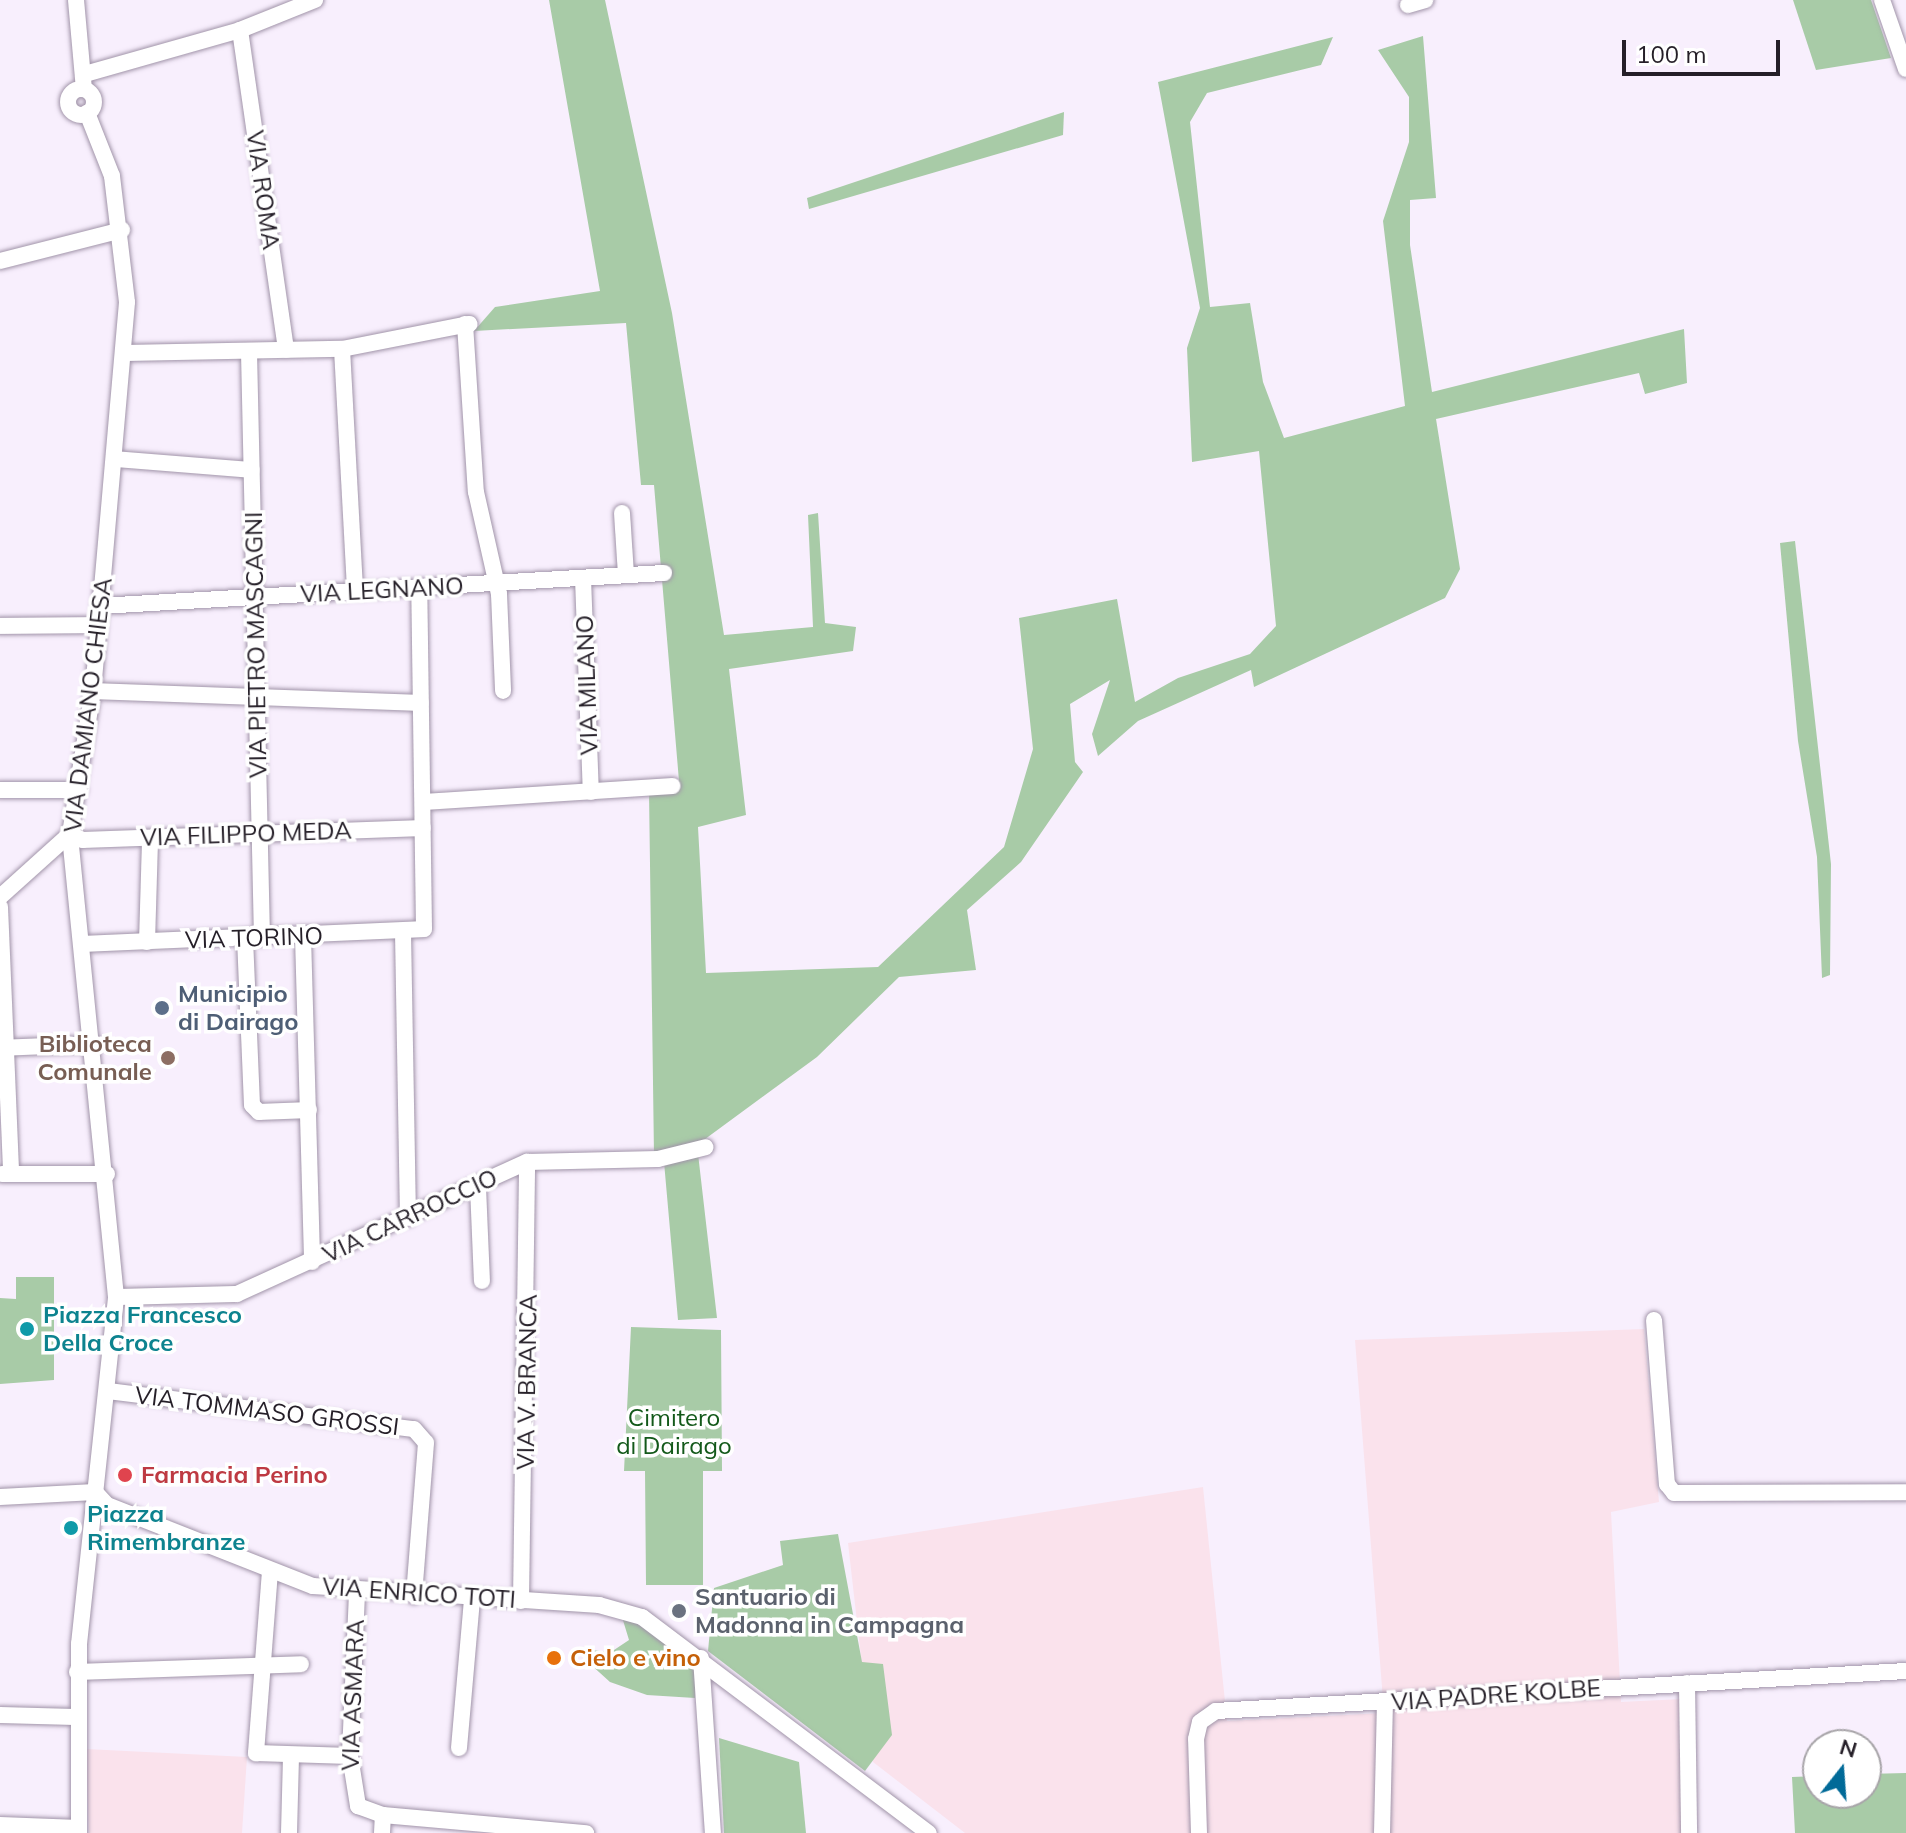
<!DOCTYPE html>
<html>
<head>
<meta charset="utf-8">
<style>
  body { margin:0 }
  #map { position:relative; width:1906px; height:1833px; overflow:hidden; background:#f8effd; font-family:Mulish,sans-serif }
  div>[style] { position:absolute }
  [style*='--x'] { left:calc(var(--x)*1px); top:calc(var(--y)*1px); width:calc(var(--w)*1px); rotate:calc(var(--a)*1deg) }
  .industrial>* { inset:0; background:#fae2ec }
  .green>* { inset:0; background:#a8cba7 }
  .roads { filter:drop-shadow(0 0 2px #a194a9) drop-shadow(0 0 2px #a194a9) }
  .minor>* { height:16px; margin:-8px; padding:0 8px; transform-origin:8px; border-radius:8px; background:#fff }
  .minor>.ring { margin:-8px; padding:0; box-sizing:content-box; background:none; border:16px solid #fff; border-radius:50% }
  .dots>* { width:22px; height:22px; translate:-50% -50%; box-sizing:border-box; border:4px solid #fff; border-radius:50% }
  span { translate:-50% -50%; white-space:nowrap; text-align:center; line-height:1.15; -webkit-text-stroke:7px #fff; paint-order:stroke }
  .street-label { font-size:24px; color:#251f28 }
  .service-label { font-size:24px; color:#4e5e75; font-weight:700 }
  .left { translate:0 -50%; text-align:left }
  .education-label { font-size:24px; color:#785e54; font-weight:700 }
  .right { translate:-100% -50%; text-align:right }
  .culture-label { font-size:24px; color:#0d838f; font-weight:700 }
  .park-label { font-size:24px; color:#13591a }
  .health-label { font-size:24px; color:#be3a42; font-weight:700 }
  .worship-label { font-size:24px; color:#5b616d; font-weight:700 }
  .food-label { font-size:24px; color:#c56008; font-weight:700 }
  .north { position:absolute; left:1802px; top:1729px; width:80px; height:80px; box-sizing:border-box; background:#fff; border:2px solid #a8a5a9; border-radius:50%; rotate:17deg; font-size:22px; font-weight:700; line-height:32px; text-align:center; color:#251f28 }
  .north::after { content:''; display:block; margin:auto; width:28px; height:36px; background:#016a98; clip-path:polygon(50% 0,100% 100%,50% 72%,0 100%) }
  .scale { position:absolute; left:1622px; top:40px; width:158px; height:36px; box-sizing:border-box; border:4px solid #251f28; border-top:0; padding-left:10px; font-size:24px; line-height:28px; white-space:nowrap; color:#251f28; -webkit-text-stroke:6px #fff; paint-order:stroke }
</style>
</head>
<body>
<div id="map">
  <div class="industrial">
    <div style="clip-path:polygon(1644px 1329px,1659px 1502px,1611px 1512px,1621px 1702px,1682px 1699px,1681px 1833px,965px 1833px,873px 1762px,848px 1543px,1203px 1487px,1227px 1721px,1384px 1713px,1355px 1340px)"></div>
    <div style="clip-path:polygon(86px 1749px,247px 1757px,242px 1833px,89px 1833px)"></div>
  </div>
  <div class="green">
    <div style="clip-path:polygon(549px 0,605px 0,672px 313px,724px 635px,813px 627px,808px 515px,818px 513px,825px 623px,856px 627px,853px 651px,729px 669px,746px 815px,698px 827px,706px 973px,878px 967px,1004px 847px,1033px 749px,1019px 618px,1117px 599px,1135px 702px,1178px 678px,1250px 654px,1276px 626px,1259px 451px,1192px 462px,1187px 348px,1200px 308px,1158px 82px,1333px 37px,1321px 65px,1207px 93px,1190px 122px,1210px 307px,1250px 303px,1263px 382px,1284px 438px,1405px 406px,1383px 221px,1409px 142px,1409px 97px,1378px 50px,1423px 36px,1436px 198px,1410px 200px,1410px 245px,1432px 392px,1684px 329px,1687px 383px,1645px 394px,1639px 373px,1436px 419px,1460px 569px,1445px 598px,1254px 687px,1251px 670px,1138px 721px,1098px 756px,1092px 734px,1110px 680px,1070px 704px,1075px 762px,1083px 772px,1021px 862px,967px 910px,976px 970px,899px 977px,817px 1057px,697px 1145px,717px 1318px,678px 1320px,664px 1162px,654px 1155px,649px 792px,679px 781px,654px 485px,641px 485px,626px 323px,474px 331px,495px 307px,600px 291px)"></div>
    <div style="clip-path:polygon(1793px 0,1871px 0,1891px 58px,1816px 70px)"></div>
    <div style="clip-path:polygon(1064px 112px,1063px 135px,809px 209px,807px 198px)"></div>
    <div style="clip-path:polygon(1795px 541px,1831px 864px,1830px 975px,1822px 978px,1817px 857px,1798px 741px,1780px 543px)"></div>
    <div style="clip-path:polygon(16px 1277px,54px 1277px,54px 1380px,0 1384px,0 1298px,16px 1299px)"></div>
    <div style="clip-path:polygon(631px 1327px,721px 1330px,722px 1471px,703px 1471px,703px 1585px,646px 1585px,645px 1471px,624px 1471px)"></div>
    <div style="clip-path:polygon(838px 1534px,862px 1662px,883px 1664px,892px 1735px,865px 1771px,708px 1651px,714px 1588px,783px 1565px,780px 1541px)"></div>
    <div style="clip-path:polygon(622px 1617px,643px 1623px,696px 1662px,695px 1698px,647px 1695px,610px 1682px,589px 1663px,590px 1650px,611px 1652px,629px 1640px)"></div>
    <div style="clip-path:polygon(719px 1738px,799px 1762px,806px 1833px,724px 1833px)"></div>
    <div style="clip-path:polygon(1906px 1773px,1906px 1833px,1795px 1833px,1792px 1777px,1818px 1776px,1818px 1793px,1866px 1793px,1866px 1774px)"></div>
  </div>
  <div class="roads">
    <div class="minor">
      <div style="--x:76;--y:0;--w:89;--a:84.9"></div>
      <div style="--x:1882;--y:0;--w:73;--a:70.8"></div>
      <div style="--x:1408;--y:5;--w:18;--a:-16"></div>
      <div style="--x:240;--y:30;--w:323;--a:81.8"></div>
      <div style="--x:85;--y:74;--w:161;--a:-15.8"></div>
      <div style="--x:240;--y:30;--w:81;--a:-21.8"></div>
      <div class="ring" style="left:68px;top:89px;width:10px;height:10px"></div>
      <div style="--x:0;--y:261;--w:126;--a:-14.3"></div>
      <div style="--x:465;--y:324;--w:168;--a:86.3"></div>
      <div style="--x:476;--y:492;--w:105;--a:77.3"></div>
      <div style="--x:499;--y:594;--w:97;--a:87.6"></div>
      <div style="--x:342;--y:349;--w:242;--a:86.9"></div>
      <div style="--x:249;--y:352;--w:586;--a:88.73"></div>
      <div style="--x:125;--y:353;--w:217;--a:-1.1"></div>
      <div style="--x:342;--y:349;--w:130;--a:-11.1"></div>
      <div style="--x:115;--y:459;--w:137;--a:4.6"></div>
      <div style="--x:622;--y:513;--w:62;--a:86.3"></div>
      <div style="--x:583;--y:578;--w:214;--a:87.9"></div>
      <div style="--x:100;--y:606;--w:565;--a:-3.35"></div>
      <div style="--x:0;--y:626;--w:98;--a:-0.6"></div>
      <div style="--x:93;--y:691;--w:328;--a:2.1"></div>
      <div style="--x:0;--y:790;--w:79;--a:0"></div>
      <div style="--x:424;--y:802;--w:249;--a:-3.7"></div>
      <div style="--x:70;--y:834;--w:14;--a:25"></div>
      <div style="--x:83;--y:840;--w:340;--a:-2"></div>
      <div style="--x:0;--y:897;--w:94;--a:-42"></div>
      <div style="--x:0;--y:907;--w:266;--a:87.6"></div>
      <div style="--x:403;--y:932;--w:286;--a:89"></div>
      <div style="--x:303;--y:936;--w:326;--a:88.4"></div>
      <div style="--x:245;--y:938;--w:167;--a:87.6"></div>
      <div style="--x:252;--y:1105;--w:10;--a:45"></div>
      <div style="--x:259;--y:1112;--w:50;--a:-2.3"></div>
      <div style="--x:147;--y:942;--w:104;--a:-88.3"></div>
      <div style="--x:84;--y:944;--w:340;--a:-2.5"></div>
      <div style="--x:424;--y:929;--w:341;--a:-90.8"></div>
      <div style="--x:0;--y:1048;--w:95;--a:-2.4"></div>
      <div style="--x:2;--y:1174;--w:105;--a:0"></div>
      <div style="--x:478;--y:1187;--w:94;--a:87.6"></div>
      <div style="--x:116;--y:1297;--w:121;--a:-1.4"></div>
      <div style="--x:237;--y:1294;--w:319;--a:-24.5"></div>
      <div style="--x:527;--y:1162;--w:131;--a:-1.3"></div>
      <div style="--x:658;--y:1159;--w:49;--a:-14"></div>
      <div style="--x:1654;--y:1320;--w:165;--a:85.5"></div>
      <div style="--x:1667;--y:1484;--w:11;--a:52"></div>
      <div style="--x:1674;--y:1493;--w:232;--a:-0.2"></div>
      <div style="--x:108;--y:1391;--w:308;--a:7.1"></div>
      <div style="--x:414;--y:1429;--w:18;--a:49"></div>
      <div style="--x:426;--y:1443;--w:153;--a:94.5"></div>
      <div style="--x:95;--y:1492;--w:18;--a:47"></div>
      <div style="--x:107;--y:1505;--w:221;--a:21.5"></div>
      <div style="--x:313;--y:1586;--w:287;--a:3.8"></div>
      <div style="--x:599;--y:1605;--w:45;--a:15.6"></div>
      <div style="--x:642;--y:1617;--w:359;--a:37"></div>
      <div style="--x:0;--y:1497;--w:95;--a:-3"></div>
      <div style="--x:270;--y:1571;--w:183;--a:94.4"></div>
      <div style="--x:256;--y:1753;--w:94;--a:1.8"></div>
      <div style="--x:357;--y:1593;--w:163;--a:92.5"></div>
      <div style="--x:350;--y:1756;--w:51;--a:80.9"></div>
      <div style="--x:358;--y:1806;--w:27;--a:20"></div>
      <div style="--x:383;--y:1815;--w:204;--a:5.1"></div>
      <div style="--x:521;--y:1601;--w:439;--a:-89.2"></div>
      <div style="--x:701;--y:1658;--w:175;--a:86.1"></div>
      <div style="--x:77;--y:1672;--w:224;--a:-2"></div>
      <div style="--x:1687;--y:1683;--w:150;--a:89.2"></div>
      <div style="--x:0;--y:1715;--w:75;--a:1.5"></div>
      <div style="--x:459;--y:1748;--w:151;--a:-85"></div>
      <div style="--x:0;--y:1825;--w:79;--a:2.2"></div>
      <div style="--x:79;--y:1833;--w:189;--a:-90"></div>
      <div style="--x:79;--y:1644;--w:349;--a:-83.9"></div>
      <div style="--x:116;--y:1297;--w:465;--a:-95.7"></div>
      <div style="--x:70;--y:834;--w:145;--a:-80.9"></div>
      <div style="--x:93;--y:691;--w:390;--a:-85"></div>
      <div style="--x:127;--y:302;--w:127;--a:-96.8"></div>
      <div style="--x:112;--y:176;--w:68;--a:-111.6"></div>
      <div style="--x:289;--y:1833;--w:78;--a:-88.5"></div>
      <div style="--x:382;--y:1833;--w:18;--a:-87"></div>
      <div style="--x:1199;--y:1833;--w:94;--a:-91.8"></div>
      <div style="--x:1196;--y:1739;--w:17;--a:-77"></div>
      <div style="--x:1200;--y:1722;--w:19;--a:-35"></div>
      <div style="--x:1216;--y:1711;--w:691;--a:-3.32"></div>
      <div style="--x:1382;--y:1833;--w:130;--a:-88.7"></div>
    </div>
  </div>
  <div class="dots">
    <div style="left:162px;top:1008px;background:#5c6f8a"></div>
    <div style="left:168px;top:1058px;background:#8d6e63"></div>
    <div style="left:27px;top:1329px;background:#0f9aa8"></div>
    <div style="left:125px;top:1475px;background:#e0444e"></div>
    <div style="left:71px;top:1528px;background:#0f9aa8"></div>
    <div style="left:679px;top:1611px;background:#6b7280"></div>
    <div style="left:554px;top:1658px;background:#e8710a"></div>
  </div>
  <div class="street-label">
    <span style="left:263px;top:190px;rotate:82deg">VIA ROMA</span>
    <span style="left:382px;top:590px;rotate:-3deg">VIA LEGNANO</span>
    <span style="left:256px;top:645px;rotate:-91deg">VIA PIETRO MASCAGNI</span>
    <span style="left:587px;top:685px;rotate:-92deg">VIA MILANO</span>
    <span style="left:88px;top:705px;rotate:-83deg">VIA DAMIANO CHIESA</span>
    <span style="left:246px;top:834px;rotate:-2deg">VIA FILIPPO MEDA</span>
    <span style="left:254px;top:938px;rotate:-2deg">VIA TORINO</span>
    <span style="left:410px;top:1216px;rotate:-25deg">VIA CARROCCIO</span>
    <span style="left:527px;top:1382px;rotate:-89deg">VIA V. BRANCA</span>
    <span style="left:267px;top:1411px;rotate:7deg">VIA TOMMASO GROSSI</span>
    <span style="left:419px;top:1593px;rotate:4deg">VIA ENRICO TOTI</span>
    <span style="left:353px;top:1695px;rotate:-88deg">VIA ASMARA</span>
    <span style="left:1496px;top:1695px;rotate:-4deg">VIA PADRE KOLBE</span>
  </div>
  <div class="service-label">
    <span class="left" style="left:178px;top:1008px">Municipio<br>di Dairago</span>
  </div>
  <div class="education-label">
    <span class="right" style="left:152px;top:1058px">Biblioteca<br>Comunale</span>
  </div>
  <div class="culture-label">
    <span class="left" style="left:43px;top:1329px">Piazza Francesco<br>Della Croce</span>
    <span class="left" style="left:87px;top:1528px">Piazza<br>Rimembranze</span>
  </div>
  <div class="park-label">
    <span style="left:674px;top:1432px">Cimitero<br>di Dairago</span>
  </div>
  <div class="health-label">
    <span class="left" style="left:141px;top:1475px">Farmacia Perino</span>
  </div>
  <div class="worship-label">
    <span class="left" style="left:695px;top:1611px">Santuario di<br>Madonna in Campagna</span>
  </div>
  <div class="food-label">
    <span class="left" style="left:570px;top:1658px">Cielo e vino</span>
  </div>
  <div class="north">N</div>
  <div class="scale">100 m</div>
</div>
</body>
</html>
